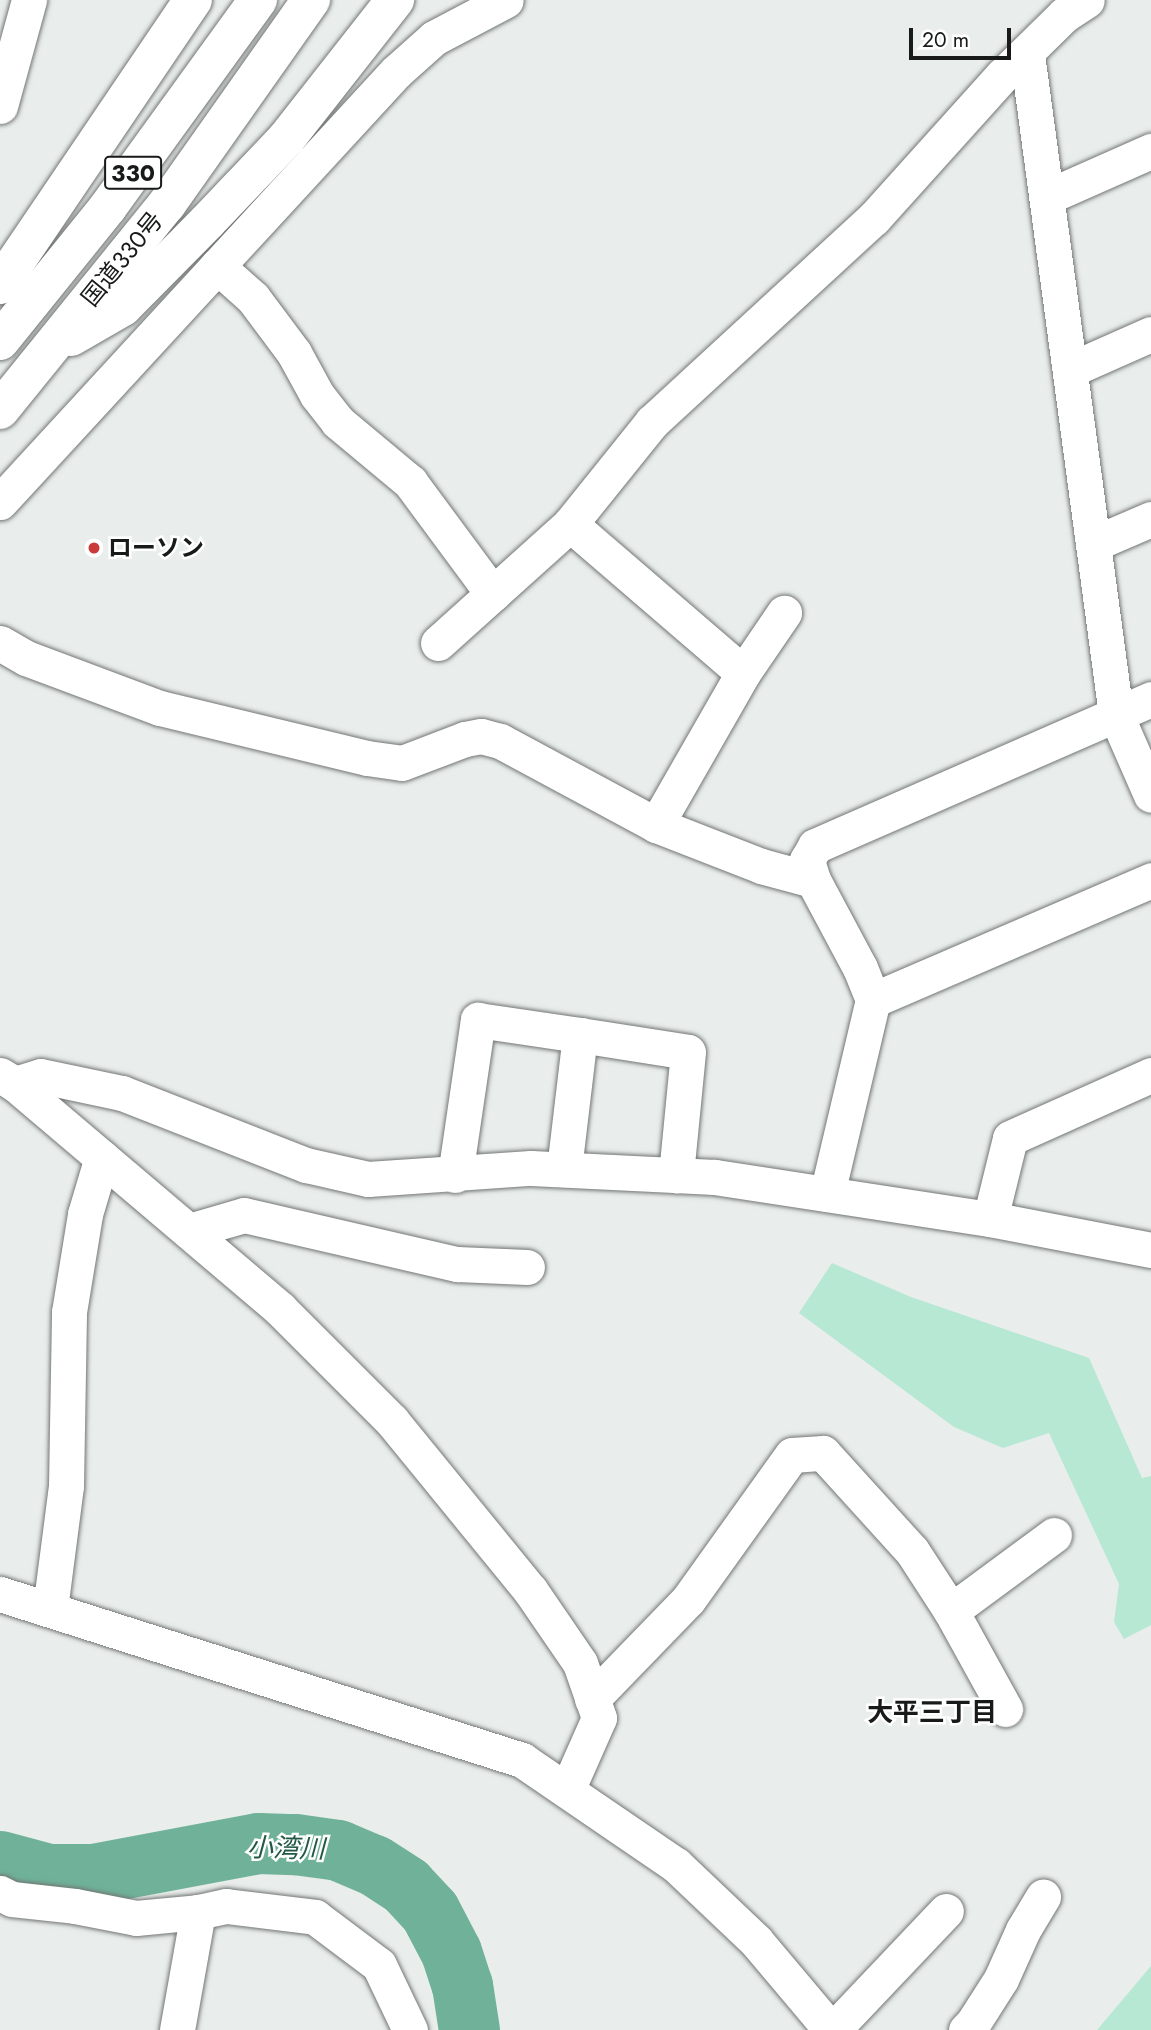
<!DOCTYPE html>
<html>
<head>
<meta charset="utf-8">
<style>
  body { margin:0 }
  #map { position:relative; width:1151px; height:2030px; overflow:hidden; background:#e9edeb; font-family:Jost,"Noto Sans JP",sans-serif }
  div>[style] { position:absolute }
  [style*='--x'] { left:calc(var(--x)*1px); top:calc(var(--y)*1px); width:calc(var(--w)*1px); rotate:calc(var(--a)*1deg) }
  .green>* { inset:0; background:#b7e8d4 }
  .river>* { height:61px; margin:-30.5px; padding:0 30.5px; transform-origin:30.5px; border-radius:30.5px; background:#6fb299 }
  .roads { filter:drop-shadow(0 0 2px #727675) drop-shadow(0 0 2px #727675) }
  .street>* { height:35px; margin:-17.5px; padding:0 17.5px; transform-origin:17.5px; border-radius:17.5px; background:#fff }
  .highway>* { height:38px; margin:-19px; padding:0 19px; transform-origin:19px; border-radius:19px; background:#fff }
  .dots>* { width:19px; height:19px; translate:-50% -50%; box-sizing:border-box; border:4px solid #fff; border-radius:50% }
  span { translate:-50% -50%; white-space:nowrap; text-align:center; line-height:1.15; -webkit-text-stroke:5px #fff; paint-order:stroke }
  .shield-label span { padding:2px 5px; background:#fff; border:2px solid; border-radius:5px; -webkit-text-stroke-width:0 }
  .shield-label { font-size:23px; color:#181919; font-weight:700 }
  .street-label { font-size:24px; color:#181919 }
  .poi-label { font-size:24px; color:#181919; font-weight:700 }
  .left { translate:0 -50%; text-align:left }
  .neighbourhood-label { font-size:26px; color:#181919; font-weight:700 }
  .water-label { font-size:26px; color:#225846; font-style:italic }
  .scale { position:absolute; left:909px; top:28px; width:102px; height:32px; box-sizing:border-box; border:4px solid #181919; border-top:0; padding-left:9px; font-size:21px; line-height:24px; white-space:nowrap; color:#181919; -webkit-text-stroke:5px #fff; paint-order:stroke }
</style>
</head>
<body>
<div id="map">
  <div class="green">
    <div style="clip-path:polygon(832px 1263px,911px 1297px,1089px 1358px,1142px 1478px,1151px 1476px,1151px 1625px,1124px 1639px,1114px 1622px,1119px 1584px,1049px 1433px,1003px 1448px,954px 1427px,799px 1313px)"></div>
    <div style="clip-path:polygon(1151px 1966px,1151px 2030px,1097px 2030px)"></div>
  </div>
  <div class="river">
    <div style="--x:0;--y:1861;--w:51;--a:14.9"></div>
    <div style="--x:49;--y:1874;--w:44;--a:0"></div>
    <div style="--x:93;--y:1874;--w:168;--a:-10.6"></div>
    <div style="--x:258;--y:1843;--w:37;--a:2"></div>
    <div style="--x:295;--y:1844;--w:43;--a:7.9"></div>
    <div style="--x:338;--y:1850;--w:39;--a:23"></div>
    <div style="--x:374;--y:1865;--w:38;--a:33"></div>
    <div style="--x:406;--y:1886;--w:35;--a:47"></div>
    <div style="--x:430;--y:1912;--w:45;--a:62.3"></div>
    <div style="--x:451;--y:1952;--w:35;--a:72"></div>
    <div style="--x:462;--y:1985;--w:46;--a:81.2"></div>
  </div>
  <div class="roads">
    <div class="street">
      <div style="--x:1027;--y:54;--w:667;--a:82.33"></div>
      <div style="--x:1116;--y:715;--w:87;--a:66.4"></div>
      <div style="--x:0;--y:106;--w:110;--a:-74.7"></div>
      <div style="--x:1047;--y:197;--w:114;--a:-23.9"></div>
      <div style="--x:217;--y:266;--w:48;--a:41.6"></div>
      <div style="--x:253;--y:298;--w:69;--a:53.3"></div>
      <div style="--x:294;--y:353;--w:48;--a:61.3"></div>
      <div style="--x:317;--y:395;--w:34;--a:52"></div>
      <div style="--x:338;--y:422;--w:94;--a:39.8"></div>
      <div style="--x:410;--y:482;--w:139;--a:53.5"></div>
      <div style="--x:1072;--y:369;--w:86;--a:-23.9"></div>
      <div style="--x:0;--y:502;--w:585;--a:-47.36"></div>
      <div style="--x:396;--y:72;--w:51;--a:-41.8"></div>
      <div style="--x:434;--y:38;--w:81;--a:-27.8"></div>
      <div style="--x:570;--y:524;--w:228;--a:40.7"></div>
      <div style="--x:1093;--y:544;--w:63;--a:-23.3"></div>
      <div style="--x:0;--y:643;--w:30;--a:30"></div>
      <div style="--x:26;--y:658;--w:143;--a:20.5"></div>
      <div style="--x:160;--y:708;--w:213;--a:13.6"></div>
      <div style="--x:367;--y:758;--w:35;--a:8"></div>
      <div style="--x:402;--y:763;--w:67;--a:-20.9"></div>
      <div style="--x:465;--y:739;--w:16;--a:-11"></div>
      <div style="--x:481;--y:736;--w:20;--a:15"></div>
      <div style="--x:500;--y:741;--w:177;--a:28.3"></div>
      <div style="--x:656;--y:825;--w:113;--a:21.3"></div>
      <div style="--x:761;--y:866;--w:54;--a:15.1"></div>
      <div style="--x:438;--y:643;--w:178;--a:-42"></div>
      <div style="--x:570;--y:524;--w:131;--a:-51.2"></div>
      <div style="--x:652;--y:422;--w:301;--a:-42.6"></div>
      <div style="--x:874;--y:218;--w:191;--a:-48"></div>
      <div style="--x:1002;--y:76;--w:87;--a:-44.5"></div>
      <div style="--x:1064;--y:15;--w:27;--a:-33"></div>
      <div style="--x:656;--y:825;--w:175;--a:-60.2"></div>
      <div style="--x:743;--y:673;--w:73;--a:-55.7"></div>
      <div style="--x:873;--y:1000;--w:303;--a:-23.3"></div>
      <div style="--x:0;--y:1075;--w:17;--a:31"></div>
      <div style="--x:15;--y:1084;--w:348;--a:40.3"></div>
      <div style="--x:280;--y:1309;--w:158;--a:45"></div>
      <div style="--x:392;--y:1421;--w:218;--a:50.8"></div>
      <div style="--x:530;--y:1590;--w:88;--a:55.6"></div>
      <div style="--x:580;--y:1663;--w:58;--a:70.9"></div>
      <div style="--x:599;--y:1718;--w:77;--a:113.9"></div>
      <div style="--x:15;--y:1084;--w:27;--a:-17"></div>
      <div style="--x:41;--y:1076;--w:83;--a:11.9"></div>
      <div style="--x:122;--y:1093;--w:198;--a:21.4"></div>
      <div style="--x:306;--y:1165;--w:64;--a:12.7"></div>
      <div style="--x:368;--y:1179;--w:163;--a:-3.9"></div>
      <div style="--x:531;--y:1168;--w:184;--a:2.8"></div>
      <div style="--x:715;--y:1177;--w:278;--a:8.7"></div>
      <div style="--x:990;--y:1219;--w:164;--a:10.9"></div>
      <div style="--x:564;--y:1169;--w:135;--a:-83.2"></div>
      <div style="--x:580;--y:1035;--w:109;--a:8.9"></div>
      <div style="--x:688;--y:1052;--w:124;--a:95.6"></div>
      <div style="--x:455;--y:1175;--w:157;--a:-81.6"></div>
      <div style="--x:478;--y:1020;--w:103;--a:8.4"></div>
      <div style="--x:827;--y:1194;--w:199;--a:-76.7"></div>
      <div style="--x:873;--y:1000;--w:35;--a:-112"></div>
      <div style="--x:860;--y:968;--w:100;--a:-118.1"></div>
      <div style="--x:813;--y:880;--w:21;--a:-107"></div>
      <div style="--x:807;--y:860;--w:16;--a:-60"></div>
      <div style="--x:815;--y:846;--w:367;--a:-23.6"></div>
      <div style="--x:990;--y:1219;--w:83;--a:-76.1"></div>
      <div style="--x:1010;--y:1138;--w:154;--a:-24.1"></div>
      <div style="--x:189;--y:1231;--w:57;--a:-16.2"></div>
      <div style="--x:244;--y:1215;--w:219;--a:13"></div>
      <div style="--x:457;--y:1264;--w:70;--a:2.5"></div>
      <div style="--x:0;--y:1594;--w:548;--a:17.64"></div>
      <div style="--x:522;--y:1760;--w:186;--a:34.3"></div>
      <div style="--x:676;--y:1865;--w:110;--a:43.5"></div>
      <div style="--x:756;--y:1941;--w:116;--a:49.9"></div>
      <div style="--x:50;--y:1609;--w:124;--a:-82.6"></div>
      <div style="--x:66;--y:1486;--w:174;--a:-89"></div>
      <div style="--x:69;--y:1312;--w:99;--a:-80.7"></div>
      <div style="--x:85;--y:1214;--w:59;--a:-73.4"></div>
      <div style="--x:951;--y:1611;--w:128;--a:-36.4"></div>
      <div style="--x:592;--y:1699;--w:138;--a:-45.9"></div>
      <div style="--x:688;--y:1600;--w:178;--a:-54.4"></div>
      <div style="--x:792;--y:1455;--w:31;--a:-4"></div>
      <div style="--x:823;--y:1453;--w:132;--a:47.8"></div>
      <div style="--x:912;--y:1551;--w:72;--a:57"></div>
      <div style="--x:951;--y:1611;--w:112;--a:61.1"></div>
      <div style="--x:0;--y:1893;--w:13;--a:27"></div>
      <div style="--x:12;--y:1899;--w:63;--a:6.3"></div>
      <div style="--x:75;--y:1906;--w:62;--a:11.1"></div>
      <div style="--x:136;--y:1918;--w:62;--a:-5.5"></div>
      <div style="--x:177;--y:2030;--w:120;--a:-79.9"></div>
      <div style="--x:198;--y:1912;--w:29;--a:-12"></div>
      <div style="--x:226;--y:1906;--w:90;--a:7"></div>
      <div style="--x:315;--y:1917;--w:80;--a:36.9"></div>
      <div style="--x:379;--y:1965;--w:72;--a:64.5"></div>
      <div style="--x:833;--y:2030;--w:164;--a:-46.5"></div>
      <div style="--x:966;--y:2030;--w:10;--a:-45"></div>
      <div style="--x:973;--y:2023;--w:52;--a:-57.5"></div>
      <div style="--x:1001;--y:1979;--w:54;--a:-65.8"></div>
      <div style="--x:1023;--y:1930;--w:39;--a:-59"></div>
    </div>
    <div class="highway">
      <div style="--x:0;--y:285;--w:344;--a:-55.9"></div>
      <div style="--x:71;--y:337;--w:60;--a:-30"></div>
      <div style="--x:123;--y:307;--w:120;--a:-45.3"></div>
      <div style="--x:207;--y:222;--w:115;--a:-46.4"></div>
      <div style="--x:286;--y:139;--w:177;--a:-51.9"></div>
      <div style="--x:0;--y:341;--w:172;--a:-51.1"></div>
      <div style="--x:108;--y:207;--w:256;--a:-54.1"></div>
      <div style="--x:0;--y:410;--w:265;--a:-51"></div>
      <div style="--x:167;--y:204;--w:250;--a:-54.8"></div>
    </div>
  </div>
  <div class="dots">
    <div style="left:94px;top:548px;background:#c93a39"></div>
  </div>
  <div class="shield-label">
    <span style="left:133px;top:173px">330</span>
  </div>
  <div class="street-label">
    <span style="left:122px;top:259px;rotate:-51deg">国道330号</span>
  </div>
  <div class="poi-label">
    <span class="left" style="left:108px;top:548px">ローソン</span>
  </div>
  <div class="neighbourhood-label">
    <span style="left:932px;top:1713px">大平三丁目</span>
  </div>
  <div class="water-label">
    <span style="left:286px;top:1849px;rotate:1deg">小湾川</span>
  </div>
  <div class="scale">20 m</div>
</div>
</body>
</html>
